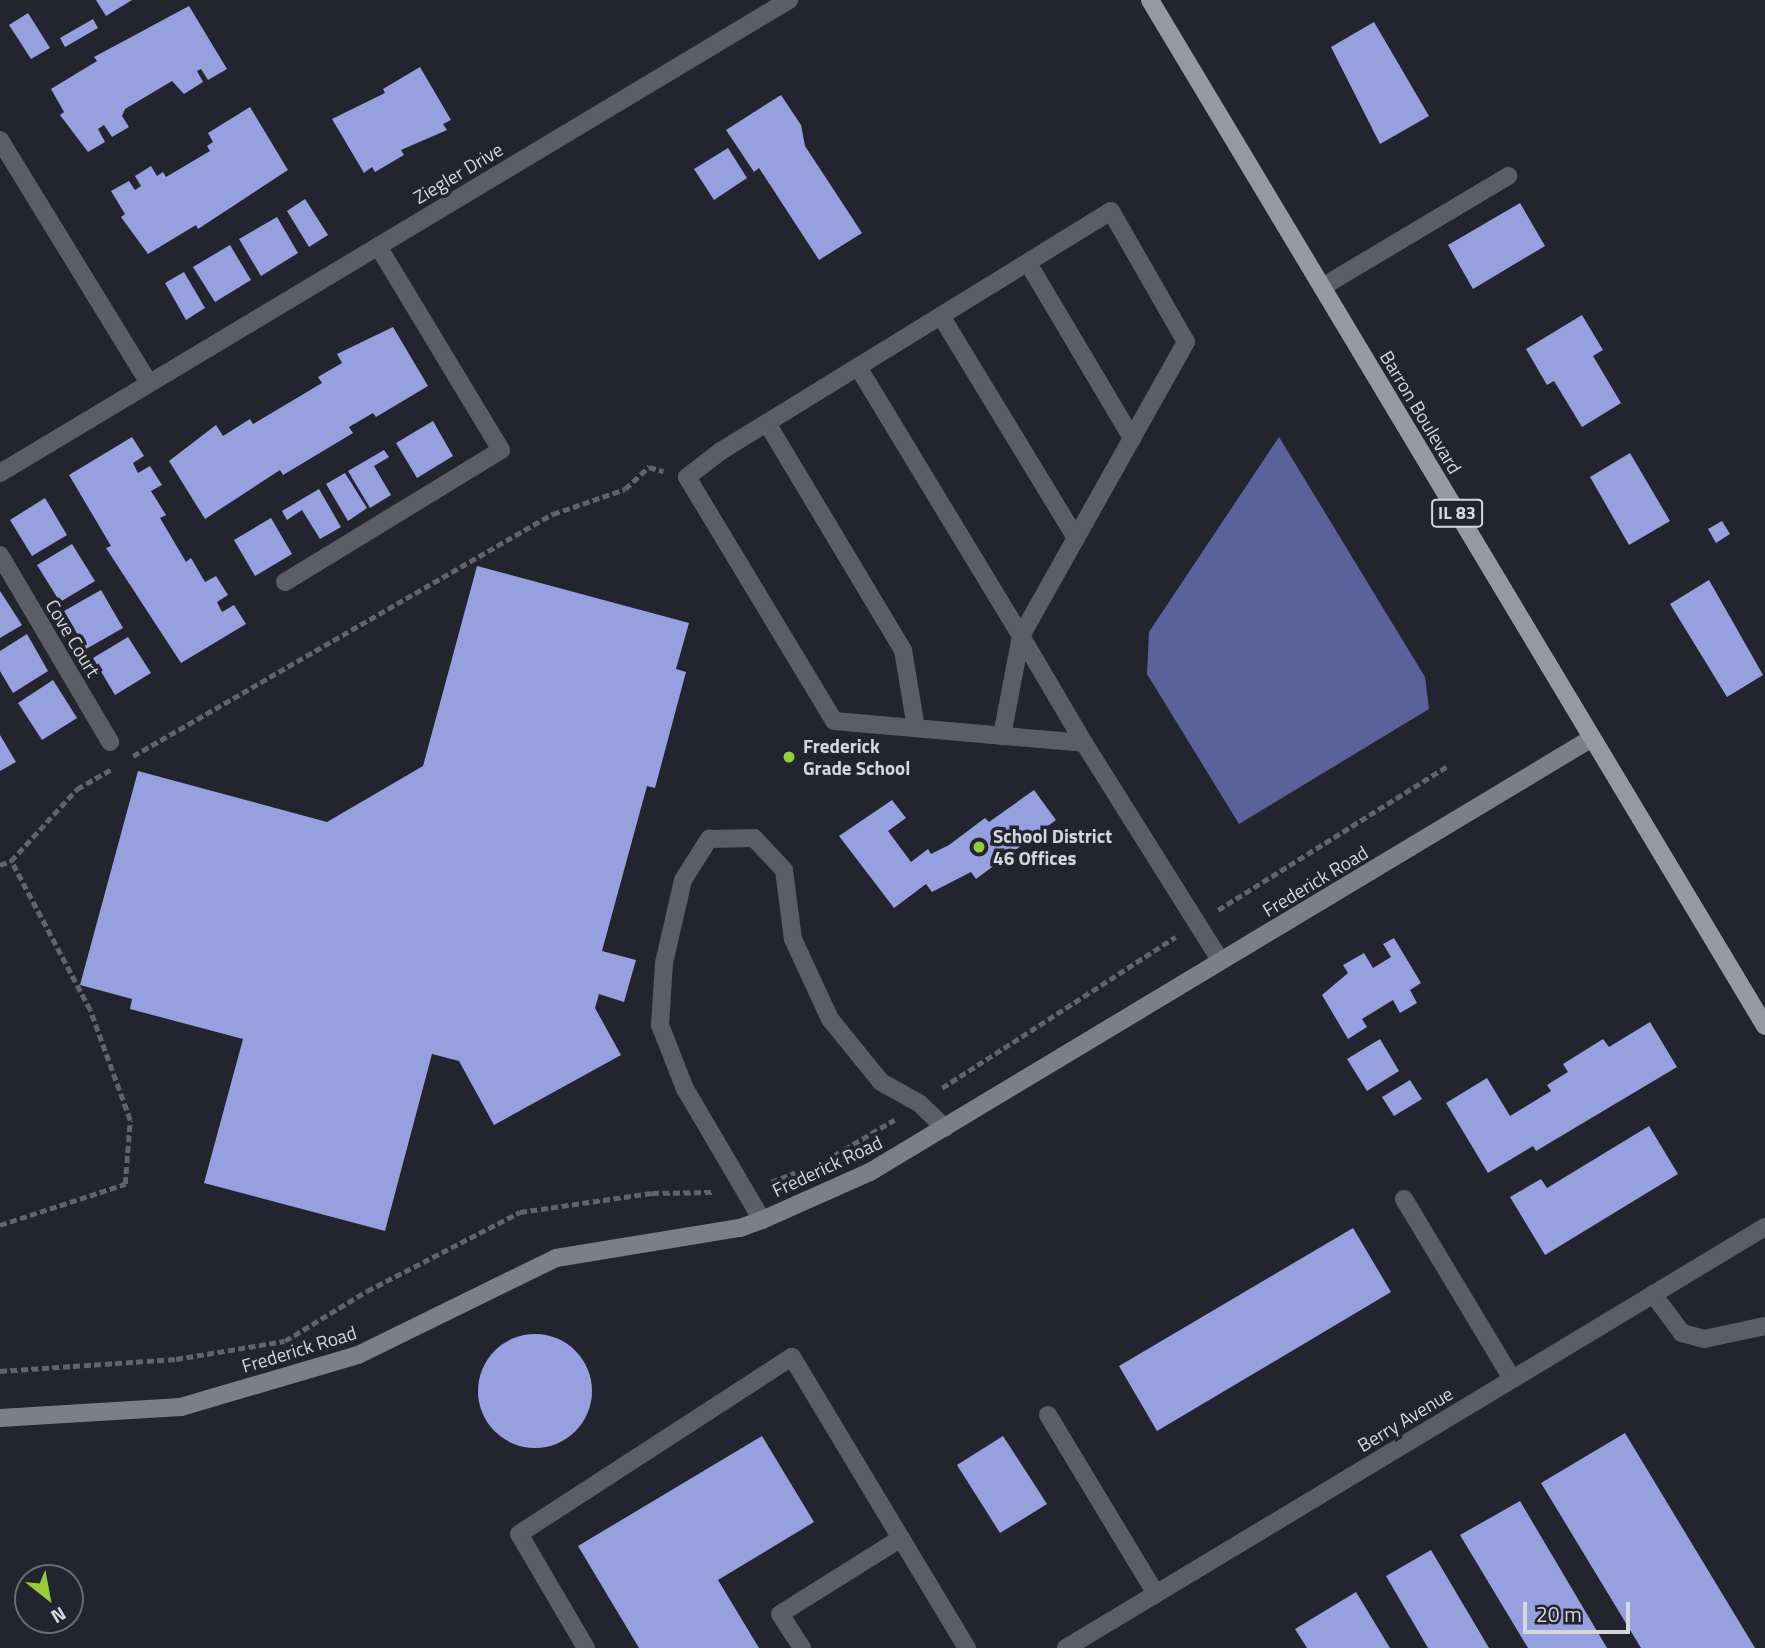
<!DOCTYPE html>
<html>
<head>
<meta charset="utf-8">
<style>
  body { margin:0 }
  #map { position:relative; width:1765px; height:1648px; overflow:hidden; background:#22242e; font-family:"Titillium Web",sans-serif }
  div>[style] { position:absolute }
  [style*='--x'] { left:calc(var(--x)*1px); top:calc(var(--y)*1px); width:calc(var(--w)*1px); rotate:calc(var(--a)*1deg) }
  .water>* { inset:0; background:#5b619b }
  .building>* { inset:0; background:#97a0df }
  .round { border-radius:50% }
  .path>* { height:4.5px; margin-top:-2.25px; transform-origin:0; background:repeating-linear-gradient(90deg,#62646d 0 7px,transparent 0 10.5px) }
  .lane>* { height:18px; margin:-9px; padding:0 9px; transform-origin:9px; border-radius:9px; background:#5d5e64 }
  .street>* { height:18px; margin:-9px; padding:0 9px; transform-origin:9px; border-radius:9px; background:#5d5e64 }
  .secondary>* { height:18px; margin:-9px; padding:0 9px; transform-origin:9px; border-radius:9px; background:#7d7f87 }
  .primary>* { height:18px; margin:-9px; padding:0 9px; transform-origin:9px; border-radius:9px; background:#9698a3 }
  .dots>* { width:19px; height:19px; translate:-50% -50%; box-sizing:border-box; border:4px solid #22242e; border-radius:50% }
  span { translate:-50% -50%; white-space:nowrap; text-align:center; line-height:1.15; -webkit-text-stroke:7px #22242e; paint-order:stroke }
  .shield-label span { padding:2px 5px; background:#22242e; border:2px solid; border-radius:5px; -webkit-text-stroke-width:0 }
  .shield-label { font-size:18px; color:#d6d7de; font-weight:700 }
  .street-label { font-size:19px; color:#d6d7de }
  .poi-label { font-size:19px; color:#d6d7de; font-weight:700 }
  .left { translate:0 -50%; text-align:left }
  .north { position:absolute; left:14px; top:1564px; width:70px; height:70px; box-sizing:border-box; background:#22242e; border:2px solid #6a6c74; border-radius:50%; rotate:149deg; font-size:19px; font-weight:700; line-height:28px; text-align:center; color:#d6d7de }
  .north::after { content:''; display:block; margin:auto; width:24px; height:32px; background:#96cc3a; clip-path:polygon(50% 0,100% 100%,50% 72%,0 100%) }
  .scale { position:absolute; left:1523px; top:1602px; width:107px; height:32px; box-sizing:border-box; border:4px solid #d6d7de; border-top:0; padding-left:9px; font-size:21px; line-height:24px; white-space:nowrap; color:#d6d7de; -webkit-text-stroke:5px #22242e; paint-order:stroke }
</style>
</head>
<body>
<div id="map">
  <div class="water">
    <div style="clip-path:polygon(1279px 437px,1425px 677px,1429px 709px,1239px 824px,1147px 674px,1149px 632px)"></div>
  </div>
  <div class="building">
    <div style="clip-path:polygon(96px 0,132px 0,106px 16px)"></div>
    <div style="clip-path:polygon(189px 6px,227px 69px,208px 80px,201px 69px,197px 71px,203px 82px,184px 94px,172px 81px,125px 109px,122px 116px,129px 127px,112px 137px,104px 125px,98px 129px,105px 142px,88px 152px,60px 115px,64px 112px,51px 89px,97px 61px,94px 57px)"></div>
    <div style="clip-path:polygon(28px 13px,50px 48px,31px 59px,9px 25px)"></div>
    <div style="clip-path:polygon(93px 19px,98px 28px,65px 47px,60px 38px)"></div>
    <div style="clip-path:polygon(1374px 22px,1429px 116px,1380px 144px,1331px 47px)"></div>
    <div style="clip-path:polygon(420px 67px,451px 120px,443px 124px,447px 130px,401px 150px,404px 155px,375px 172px,372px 167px,364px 173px,332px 119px,385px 93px,383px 89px)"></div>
    <div style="clip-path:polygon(781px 95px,801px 125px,805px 146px,862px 233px,819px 260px,759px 168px,754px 172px,726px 130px)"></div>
    <div style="clip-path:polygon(250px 107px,288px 170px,198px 229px,196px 225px,148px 254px,121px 217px,125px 214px,111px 191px,129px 181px,135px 190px,141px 186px,135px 176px,151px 166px,157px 176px,163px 172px,166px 177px,210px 151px,207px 146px,213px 142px,208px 133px)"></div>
    <div style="clip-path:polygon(728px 148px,747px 178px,714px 200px,694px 169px)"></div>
    <div style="clip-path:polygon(305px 199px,328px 235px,309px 247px,287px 211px)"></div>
    <div style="clip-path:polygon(1520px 203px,1545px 246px,1473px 289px,1448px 245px)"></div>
    <div style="clip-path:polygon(277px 217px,298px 253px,261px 276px,239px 239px)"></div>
    <div style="clip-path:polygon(230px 245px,251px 280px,215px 302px,193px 267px)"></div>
    <div style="clip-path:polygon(184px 272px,205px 308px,186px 320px,165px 283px)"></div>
    <div style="clip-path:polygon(1582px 315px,1603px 350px,1593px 356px,1621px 403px,1582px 427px,1554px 381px,1547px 385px,1526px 349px)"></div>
    <div style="clip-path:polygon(393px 327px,428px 386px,376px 417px,373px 413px,349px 427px,353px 433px,283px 475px,280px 470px,205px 519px,169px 461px,216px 425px,223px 436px,250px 419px,253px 424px,322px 383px,318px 377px,342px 363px,337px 354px)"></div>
    <div style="clip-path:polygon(433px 421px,453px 456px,417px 478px,396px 443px)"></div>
    <div style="clip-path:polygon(132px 437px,144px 456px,133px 463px,138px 473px,150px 466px,162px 485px,151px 491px,166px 515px,160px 518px,186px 562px,191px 558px,205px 582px,216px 576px,228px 595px,217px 602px,222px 612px,234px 605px,246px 624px,181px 663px,106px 548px,111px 546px,69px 475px)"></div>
    <div style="clip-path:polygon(384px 450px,389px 457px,374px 466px,391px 495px,370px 508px,348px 471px)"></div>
    <div style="clip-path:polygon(1630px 453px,1670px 521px,1629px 545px,1590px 477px)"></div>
    <div style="clip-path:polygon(345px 473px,367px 508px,348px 521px,326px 484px)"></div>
    <div style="clip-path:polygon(319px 489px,341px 527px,320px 539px,302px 510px,287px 520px,282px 511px)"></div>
    <div style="clip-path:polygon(45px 498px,67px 535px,32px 556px,10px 520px)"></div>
    <div style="clip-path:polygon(271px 518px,292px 554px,255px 576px,234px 540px)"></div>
    <div style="clip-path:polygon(1722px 521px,1730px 534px,1716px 543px,1708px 529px)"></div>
    <div style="clip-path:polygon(72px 544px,95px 581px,60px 602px,37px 565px)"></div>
    <div style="clip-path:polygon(477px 566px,689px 623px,676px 669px,686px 672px,655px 788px,647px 786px,602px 951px,636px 960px,624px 1002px,599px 994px,595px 1008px,621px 1055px,494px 1125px,459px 1061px,432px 1054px,385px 1231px,204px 1183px,243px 1039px,130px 1009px,132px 999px,80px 985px,138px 771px,327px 822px,423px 766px)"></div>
    <div style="clip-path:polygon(1709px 580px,1763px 675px,1727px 697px,1670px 604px)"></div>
    <div style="clip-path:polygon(101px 590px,123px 628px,86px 649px,64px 611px)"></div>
    <div style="clip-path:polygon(0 591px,22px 625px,0 638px)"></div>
    <div style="clip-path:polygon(27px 634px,48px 671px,13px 693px,0 671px,0 651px)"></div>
    <div style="clip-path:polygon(128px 637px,151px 673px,115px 695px,93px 658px)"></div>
    <div style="clip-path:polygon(53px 680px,77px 718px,42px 740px,18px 703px)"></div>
    <div style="clip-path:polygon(0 735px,16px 762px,0 771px)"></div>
    <div style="clip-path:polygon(1034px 790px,1056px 820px,976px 879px,971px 872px,932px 892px,926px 884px,894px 908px,839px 836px,892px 800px,906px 818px,888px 831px,911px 862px,928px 849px,931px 854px,949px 845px,985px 818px,989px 822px)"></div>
    <div style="clip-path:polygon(1394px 938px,1421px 983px,1410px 990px,1417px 1003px,1400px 1013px,1393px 1000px,1362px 1019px,1367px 1027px,1348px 1039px,1322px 995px,1348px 973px,1343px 965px,1364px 953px,1373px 968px,1391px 957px,1383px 944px)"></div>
    <div style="clip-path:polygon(1650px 1022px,1677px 1067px,1536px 1151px,1533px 1146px,1488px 1173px,1446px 1103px,1487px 1078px,1510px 1116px,1551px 1091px,1547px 1085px,1568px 1072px,1563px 1064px,1603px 1039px,1609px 1047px)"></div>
    <div style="clip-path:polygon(1380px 1039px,1399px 1071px,1367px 1091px,1347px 1059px)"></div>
    <div style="clip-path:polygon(1410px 1080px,1422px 1099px,1394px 1116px,1382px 1097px)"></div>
    <div style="clip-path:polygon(1649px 1126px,1678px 1174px,1545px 1255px,1510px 1197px,1541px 1179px,1547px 1188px)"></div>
    <div style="clip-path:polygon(1353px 1228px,1391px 1292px,1157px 1431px,1119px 1366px)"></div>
    <div class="round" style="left:478px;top:1334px;width:114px;height:114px"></div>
    <div style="clip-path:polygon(1625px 1433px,1755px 1648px,1641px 1648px,1541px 1483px)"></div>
    <div style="clip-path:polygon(762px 1436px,814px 1522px,718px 1580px,759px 1648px,639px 1648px,578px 1546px)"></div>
    <div style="clip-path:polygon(1003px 1436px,1047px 1504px,1000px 1533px,957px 1465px)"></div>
    <div style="clip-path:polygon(1520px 1501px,1607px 1648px,1528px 1648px,1460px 1535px)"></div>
    <div style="clip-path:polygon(1431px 1550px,1489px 1648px,1428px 1648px,1386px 1576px)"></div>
    <div style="clip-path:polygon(1356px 1592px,1390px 1648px,1307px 1648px,1295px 1629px)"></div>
  </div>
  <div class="path">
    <div style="--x:133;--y:756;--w:485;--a:-30"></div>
    <div style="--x:553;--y:514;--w:76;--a:-19.1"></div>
    <div style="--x:625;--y:489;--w:33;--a:-43"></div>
    <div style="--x:649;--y:467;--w:15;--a:16"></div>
    <div style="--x:0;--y:865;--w:12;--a:-20"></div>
    <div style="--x:1218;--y:910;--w:271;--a:-32.1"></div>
    <div style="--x:942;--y:1088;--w:278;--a:-32.9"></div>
    <div style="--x:835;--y:1155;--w:69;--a:-30.7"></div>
    <div style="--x:771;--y:1182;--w:26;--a:-21"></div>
    <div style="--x:0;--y:1225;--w:132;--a:-18.2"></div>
    <div style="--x:125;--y:1184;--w:64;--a:-85.5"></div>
    <div style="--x:130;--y:1120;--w:117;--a:-110"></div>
    <div style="--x:90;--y:1010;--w:169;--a:-117.9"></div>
    <div style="--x:11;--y:861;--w:98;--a:-47.5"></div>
    <div style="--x:77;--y:789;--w:39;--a:-30"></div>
    <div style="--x:0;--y:1371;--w:176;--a:-3.9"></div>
    <div style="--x:176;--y:1359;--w:110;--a:-9.4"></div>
    <div style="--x:285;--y:1341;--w:96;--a:-31.4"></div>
    <div style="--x:367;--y:1291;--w:172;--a:-27.3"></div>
    <div style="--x:520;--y:1212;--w:133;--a:-8.2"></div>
    <div style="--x:652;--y:1193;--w:63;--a:-0.9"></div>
  </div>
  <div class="lane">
    <div style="--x:1028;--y:263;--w:204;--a:59.3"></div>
    <div style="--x:1322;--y:287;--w:217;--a:-30.8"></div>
    <div style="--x:941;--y:316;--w:260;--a:58.7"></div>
    <div style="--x:858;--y:367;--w:315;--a:58.8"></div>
    <div style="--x:1021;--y:636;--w:102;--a:100.8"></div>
    <div style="--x:767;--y:423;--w:265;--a:59.1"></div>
    <div style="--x:903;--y:650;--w:79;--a:80.5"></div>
    <div style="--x:285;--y:582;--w:253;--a:-31.4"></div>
    <div style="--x:501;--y:450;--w:238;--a:-121.1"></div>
    <div style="--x:1084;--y:743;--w:124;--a:-120.5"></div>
    <div style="--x:1021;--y:636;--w:337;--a:-60.7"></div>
    <div style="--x:1186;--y:342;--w:151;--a:-119.8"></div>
    <div style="--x:1111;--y:211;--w:458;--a:148.4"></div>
    <div style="--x:721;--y:451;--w:43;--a:142.6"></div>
    <div style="--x:687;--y:477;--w:285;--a:58.9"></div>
    <div style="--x:834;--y:721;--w:251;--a:5"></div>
    <div style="--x:1084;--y:743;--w:257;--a:57.9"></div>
    <div style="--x:1404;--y:1199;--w:210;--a:59"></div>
    <div style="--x:762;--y:1220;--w:152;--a:-120.4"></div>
    <div style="--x:685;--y:1089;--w:69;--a:-111.3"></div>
    <div style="--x:660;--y:1025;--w:62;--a:-86.3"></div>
    <div style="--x:664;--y:963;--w:85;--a:-77.1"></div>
    <div style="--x:683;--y:880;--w:49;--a:-57.6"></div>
    <div style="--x:709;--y:839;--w:45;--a:-1.3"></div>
    <div style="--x:754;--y:838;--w:44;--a:46.8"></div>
    <div style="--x:784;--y:870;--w:70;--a:82.6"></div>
    <div style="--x:793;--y:939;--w:88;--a:65.2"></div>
    <div style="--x:830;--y:1019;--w:81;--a:51"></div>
    <div style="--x:881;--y:1082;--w:43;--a:28.9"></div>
    <div style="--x:919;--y:1103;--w:36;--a:44"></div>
    <div style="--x:1653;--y:1294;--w:49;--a:53.4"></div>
    <div style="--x:1682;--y:1333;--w:23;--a:15"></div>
    <div style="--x:1704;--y:1339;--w:62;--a:-12"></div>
    <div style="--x:1048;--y:1415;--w:209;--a:58.9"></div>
    <div style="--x:586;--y:1648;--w:132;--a:-120.4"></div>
    <div style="--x:519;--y:1534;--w:325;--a:-33"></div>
    <div style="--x:792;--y:1357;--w:340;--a:59"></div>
    <div style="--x:802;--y:1648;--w:40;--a:-122.9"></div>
    <div style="--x:780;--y:1614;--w:143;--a:-32.1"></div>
  </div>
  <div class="street">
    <div style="--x:0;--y:140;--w:285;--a:58.5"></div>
    <div style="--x:0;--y:473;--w:920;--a:-30.94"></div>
    <div style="--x:0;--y:555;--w:217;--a:59.5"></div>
    <div style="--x:1066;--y:1648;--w:816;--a:-31.06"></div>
  </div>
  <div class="secondary">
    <div style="--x:0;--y:1418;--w:181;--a:-3.5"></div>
    <div style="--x:181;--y:1407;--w:184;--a:-16.4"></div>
    <div style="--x:358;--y:1355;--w:220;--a:-26.1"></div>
    <div style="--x:556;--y:1258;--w:186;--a:-9.3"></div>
    <div style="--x:740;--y:1228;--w:23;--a:-20"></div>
    <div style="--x:762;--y:1220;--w:118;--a:-24"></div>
    <div style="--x:870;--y:1172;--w:842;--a:-31.01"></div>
  </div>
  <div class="primary">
    <div style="--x:1150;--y:0;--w:1196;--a:59.06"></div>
  </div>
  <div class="dots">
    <div style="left:789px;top:757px;background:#96cc3a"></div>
    <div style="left:979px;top:847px;background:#96cc3a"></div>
  </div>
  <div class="shield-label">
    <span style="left:1457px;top:513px">IL 83</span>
  </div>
  <div class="street-label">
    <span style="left:458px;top:173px;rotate:-31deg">Ziegler Drive</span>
    <span style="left:1421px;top:412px;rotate:59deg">Barron Boulevard</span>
    <span style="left:73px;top:638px;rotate:59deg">Cove Court</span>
    <span style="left:1315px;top:881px;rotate:-31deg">Frederick Road</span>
    <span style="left:827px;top:1166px;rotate:-25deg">Frederick Road</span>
    <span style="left:299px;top:1349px;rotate:-17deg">Frederick Road</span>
    <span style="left:1405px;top:1419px;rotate:-31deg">Berry Avenue</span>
  </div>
  <div class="poi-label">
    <span class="left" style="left:803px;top:757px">Frederick<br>Grade School</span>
    <span class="left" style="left:993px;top:847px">School District<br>46 Offices</span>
  </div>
  <div class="north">N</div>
  <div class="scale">20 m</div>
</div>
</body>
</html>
